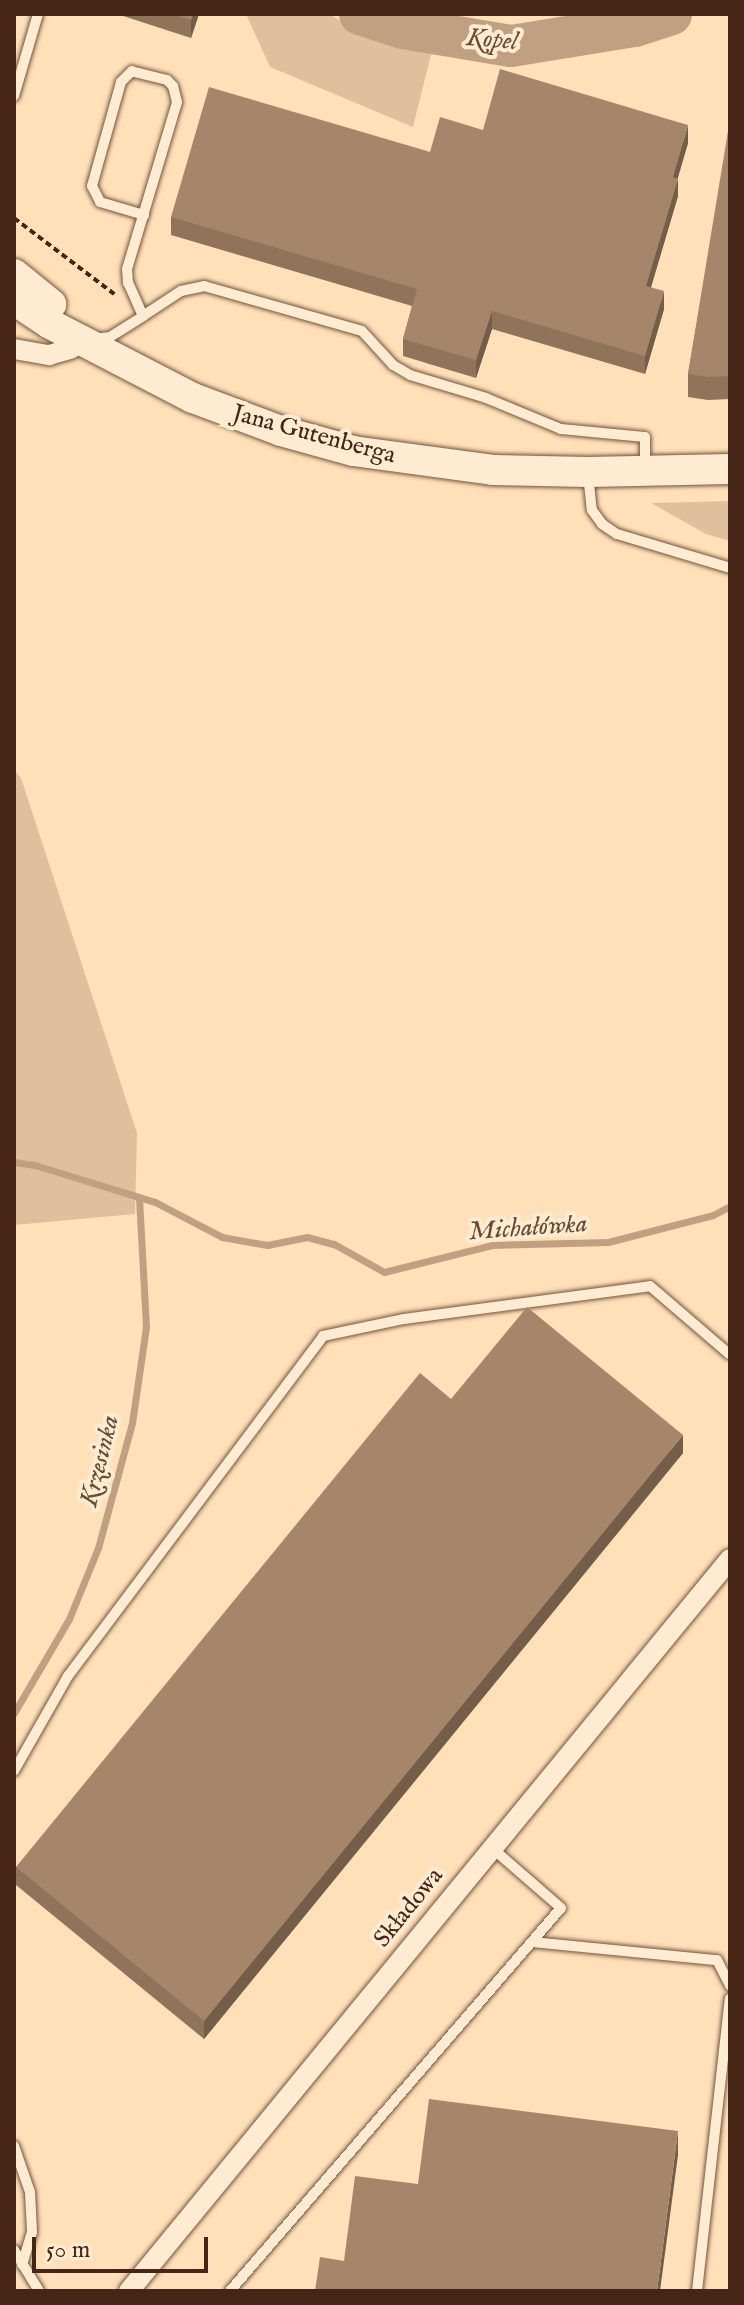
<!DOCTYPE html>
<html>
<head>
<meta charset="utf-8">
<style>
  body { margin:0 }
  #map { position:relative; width:744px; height:2305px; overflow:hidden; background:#ffe0b8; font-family:"IM FELL English",serif }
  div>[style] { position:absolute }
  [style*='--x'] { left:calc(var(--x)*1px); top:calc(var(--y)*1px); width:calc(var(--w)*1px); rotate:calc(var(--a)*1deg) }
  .green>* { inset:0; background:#dfc09c }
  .stream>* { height:7px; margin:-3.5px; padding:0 3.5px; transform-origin:3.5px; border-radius:3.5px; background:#c0a081 }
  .river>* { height:42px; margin:-21px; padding:0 21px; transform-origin:21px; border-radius:21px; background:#c0a081 }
  .path>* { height:4px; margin-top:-2px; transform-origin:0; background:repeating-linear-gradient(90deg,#452516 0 6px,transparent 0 10px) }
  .roads { filter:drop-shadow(0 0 2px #74543e) drop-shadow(0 0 2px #74543e) }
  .lane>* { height:10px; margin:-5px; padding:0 5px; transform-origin:5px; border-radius:5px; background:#ffebd1 }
  .street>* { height:20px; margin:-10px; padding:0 10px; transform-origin:10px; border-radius:10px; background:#ffebd1 }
  .secondary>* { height:30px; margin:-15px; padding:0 15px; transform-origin:15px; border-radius:15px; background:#ffebd1 }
  .wall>* { inset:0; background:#8f735b }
  .shaded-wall>* { inset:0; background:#745e4a }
  .building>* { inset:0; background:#a6866a }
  span { translate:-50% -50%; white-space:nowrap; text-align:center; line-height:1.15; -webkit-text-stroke:8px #ffebd1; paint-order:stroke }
  .street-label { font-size:24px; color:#452516 }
  .water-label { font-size:26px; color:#6a4a36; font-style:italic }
  .frame { position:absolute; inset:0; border:16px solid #452516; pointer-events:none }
  .scale { position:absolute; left:32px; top:2237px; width:176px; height:36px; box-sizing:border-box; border:4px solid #452516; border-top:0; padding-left:10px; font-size:24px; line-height:28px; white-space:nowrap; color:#452516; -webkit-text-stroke:6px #ffebd1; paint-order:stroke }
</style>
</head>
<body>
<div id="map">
  <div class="green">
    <div style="clip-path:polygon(246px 14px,329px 14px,360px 32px,432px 51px,413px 127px,270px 67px)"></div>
    <div style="clip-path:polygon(730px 501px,730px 541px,706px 534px,651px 503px)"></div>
    <div style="clip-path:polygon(14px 770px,21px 778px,137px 1133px,135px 1214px,14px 1225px)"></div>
  </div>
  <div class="stream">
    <div style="--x:14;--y:1162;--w:21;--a:8"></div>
    <div style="--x:35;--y:1165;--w:126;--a:17.1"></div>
    <div style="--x:155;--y:1202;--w:76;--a:27.6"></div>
    <div style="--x:222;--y:1237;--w:46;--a:10.1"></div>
    <div style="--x:267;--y:1245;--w:41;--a:-11.3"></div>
    <div style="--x:307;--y:1237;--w:28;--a:15"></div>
    <div style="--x:334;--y:1244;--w:57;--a:29.2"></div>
    <div style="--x:384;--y:1272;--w:111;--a:-14"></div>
    <div style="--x:492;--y:1245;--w:116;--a:-1.5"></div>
    <div style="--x:608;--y:1242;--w:108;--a:-14.4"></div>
    <div style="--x:713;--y:1215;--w:19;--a:-28"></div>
    <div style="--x:14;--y:1713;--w:109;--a:-59.7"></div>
    <div style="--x:69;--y:1619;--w:77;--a:-67.8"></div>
    <div style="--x:98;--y:1548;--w:130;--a:-74.8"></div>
    <div style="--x:132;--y:1423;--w:97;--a:-81.7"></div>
    <div style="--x:146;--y:1327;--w:129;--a:-93.1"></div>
  </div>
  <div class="river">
    <div style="--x:360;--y:14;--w:45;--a:18"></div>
    <div style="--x:403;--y:28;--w:109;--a:9.5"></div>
    <div style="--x:511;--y:46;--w:126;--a:-9.2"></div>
    <div style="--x:635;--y:26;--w:38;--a:-18"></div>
  </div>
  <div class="path">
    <div style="--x:14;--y:218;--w:126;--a:37.2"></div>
  </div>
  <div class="roads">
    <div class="lane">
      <div style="--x:14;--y:96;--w:85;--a:-73.7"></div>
      <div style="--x:143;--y:316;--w:45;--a:-33.3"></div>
      <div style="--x:181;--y:291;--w:24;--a:-12"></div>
      <div style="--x:204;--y:286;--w:164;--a:15.9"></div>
      <div style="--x:362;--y:331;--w:46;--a:47.6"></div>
      <div style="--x:393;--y:365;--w:20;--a:30"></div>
      <div style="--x:410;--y:375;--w:79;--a:16.8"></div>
      <div style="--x:486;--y:398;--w:81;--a:22.5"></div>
      <div style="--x:561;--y:429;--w:84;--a:5.4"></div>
      <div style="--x:645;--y:437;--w:29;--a:90"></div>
      <div style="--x:95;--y:339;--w:15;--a:-8"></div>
      <div style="--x:110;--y:337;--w:39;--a:-32"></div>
      <div style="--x:143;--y:316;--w:36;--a:-114"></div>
      <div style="--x:128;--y:283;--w:14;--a:-94"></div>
      <div style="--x:127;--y:269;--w:174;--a:-73.3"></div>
      <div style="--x:177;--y:102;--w:16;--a:-104"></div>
      <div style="--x:173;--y:86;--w:8;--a:-135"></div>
      <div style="--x:167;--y:80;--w:36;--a:-166"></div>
      <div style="--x:132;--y:71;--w:16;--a:135"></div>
      <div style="--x:121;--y:82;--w:108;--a:105.6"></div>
      <div style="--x:92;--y:186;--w:18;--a:63"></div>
      <div style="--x:100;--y:202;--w:46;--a:16.5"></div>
      <div style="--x:588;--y:474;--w:36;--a:84"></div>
      <div style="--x:592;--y:510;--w:17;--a:54"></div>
      <div style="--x:602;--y:524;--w:18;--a:34"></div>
      <div style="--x:617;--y:534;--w:118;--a:16.7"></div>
      <div style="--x:14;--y:1771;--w:109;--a:-60.4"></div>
      <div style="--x:68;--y:1676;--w:425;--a:-53.1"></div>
      <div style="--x:323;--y:1336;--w:83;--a:-11.9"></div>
      <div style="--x:404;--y:1319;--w:248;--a:-7.6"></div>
      <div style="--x:650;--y:1286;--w:104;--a:40.7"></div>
      <div style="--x:532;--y:1942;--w:186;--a:5.6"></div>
      <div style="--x:717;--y:1960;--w:29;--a:63"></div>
      <div style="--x:14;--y:2146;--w:49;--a:70.8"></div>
      <div style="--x:30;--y:2192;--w:40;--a:87.1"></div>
      <div style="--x:32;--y:2232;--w:34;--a:107"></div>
      <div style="--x:14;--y:2250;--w:48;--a:58.6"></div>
      <div style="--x:230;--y:2291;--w:506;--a:-49.17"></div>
      <div style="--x:561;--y:1908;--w:91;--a:-139"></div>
      <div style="--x:697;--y:2291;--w:294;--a:-83.6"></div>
    </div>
    <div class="street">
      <div style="--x:14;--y:349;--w:36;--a:10"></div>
      <div style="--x:49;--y:355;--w:22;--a:-16"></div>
      <div style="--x:70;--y:349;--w:17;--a:-31"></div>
      <div style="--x:129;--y:2291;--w:947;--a:-50.61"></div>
    </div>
    <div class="secondary">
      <div style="--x:14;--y:274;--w:48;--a:39"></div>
      <div style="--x:14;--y:300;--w:43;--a:33.7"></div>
      <div style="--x:50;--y:324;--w:161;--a:27.4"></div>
      <div style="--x:193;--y:398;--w:94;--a:20.6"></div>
      <div style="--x:281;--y:431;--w:75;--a:15.5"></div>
      <div style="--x:353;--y:451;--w:141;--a:7.7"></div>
      <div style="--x:493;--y:470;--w:95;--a:1.2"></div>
      <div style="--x:588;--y:472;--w:142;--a:-1.2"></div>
    </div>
  </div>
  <div class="wall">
    <div style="clip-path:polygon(117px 14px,199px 14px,191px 38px)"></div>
    <div style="clip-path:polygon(483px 130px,688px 143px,677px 178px,678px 196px,651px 287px,664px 309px,645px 374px,492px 329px,476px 378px,403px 356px,403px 339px,412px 306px,171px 235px,171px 217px,430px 152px)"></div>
    <div style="clip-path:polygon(730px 131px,730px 399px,708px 400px,688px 397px,688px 374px)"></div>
    <div style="clip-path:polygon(451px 1399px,683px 1453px,204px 2039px,16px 1885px,16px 1867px)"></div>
  </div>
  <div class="shaded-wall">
    <div style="clip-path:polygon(193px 14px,199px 14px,191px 38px,191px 20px)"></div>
    <div style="clip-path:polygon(688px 125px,688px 143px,673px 195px,673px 177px)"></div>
    <div style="clip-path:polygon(678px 179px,678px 196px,646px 304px,646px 286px)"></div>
    <div style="clip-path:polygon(664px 291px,664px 309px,645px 374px,645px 356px)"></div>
    <div style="clip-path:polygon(492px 311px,492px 329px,476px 378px,476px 360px)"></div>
    <div style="clip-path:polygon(683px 1435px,683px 1453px,204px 2039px,204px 2021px)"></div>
    <div style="clip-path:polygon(678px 2131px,678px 2155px,660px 2291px,657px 2291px)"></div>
  </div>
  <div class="building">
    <div style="clip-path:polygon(172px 14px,193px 14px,191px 20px)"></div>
    <div style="clip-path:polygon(500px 69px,688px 125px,673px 177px,678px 179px,646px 286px,664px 291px,645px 356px,492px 311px,476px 360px,403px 339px,417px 289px,171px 217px,209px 87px,430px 152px,440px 117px,483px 130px)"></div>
    <div style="clip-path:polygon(728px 131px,730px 131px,730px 376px,708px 377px,688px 374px)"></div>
    <div style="clip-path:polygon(527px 1307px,683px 1435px,204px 2021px,16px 1867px,420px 1373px,451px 1399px)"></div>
    <div style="clip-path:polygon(429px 2099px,678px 2131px,657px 2291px,315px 2291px,320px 2257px,344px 2261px,355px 2176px,418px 2184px)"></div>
  </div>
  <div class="street-label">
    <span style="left:314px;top:435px;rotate:15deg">Jana Gutenberga</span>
    <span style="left:409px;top:1908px;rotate:-51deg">Składowa</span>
  </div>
  <div class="water-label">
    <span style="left:492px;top:40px;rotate:5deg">Kopel</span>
    <span style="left:528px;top:1228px;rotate:-4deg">Michałówka</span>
    <span style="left:100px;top:1461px;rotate:-76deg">Krzesinka</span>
  </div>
  <div class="frame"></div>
  <div class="scale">50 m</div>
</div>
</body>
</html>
